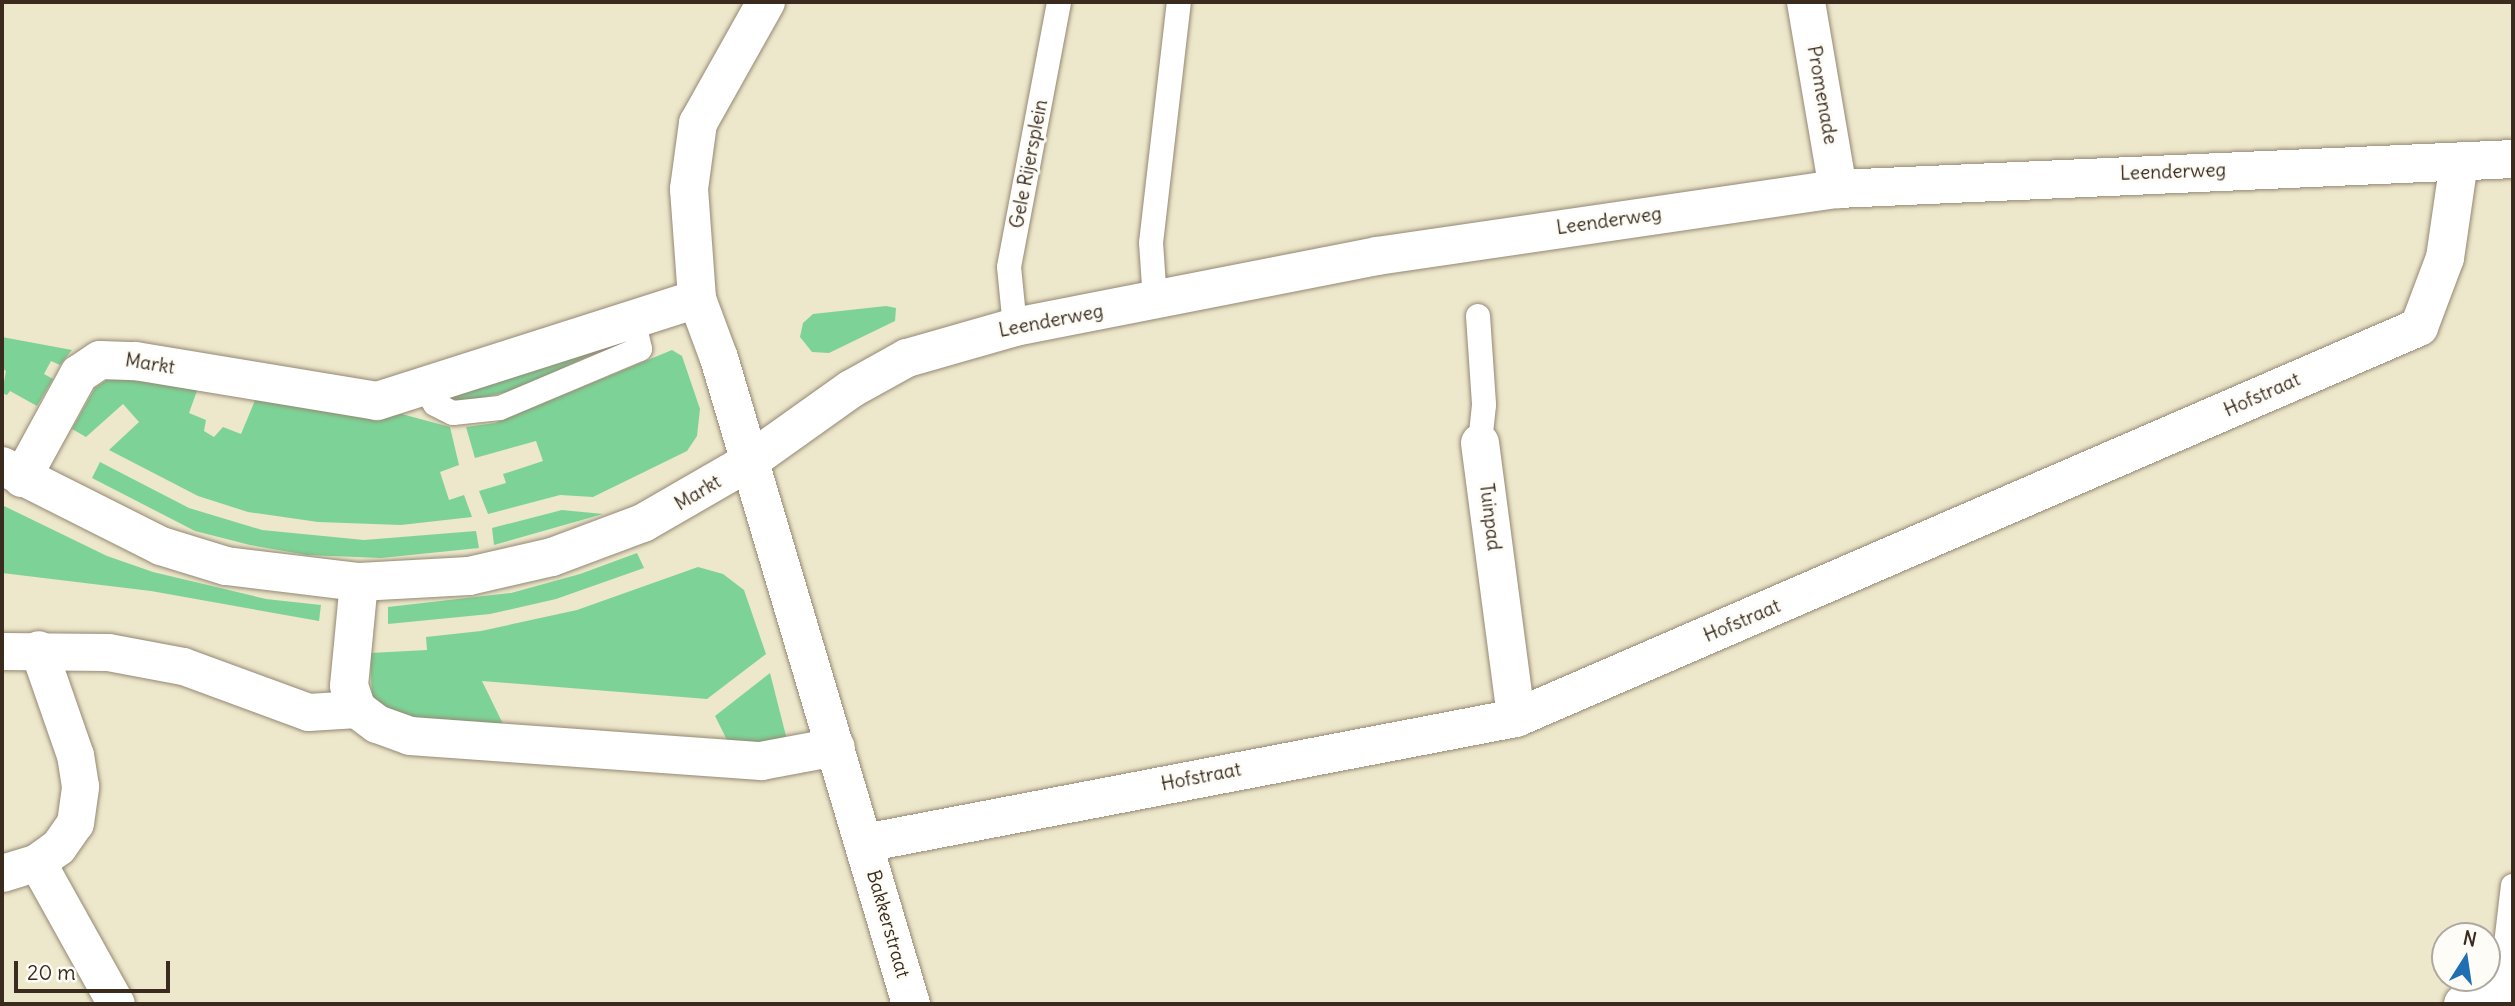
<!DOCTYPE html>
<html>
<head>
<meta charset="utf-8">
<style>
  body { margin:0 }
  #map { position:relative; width:2515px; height:1006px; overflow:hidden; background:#ede7cb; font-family:Delius,sans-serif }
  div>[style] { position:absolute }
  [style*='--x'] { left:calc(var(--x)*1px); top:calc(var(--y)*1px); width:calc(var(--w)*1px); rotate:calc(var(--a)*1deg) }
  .green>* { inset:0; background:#7dd397 }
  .roads { filter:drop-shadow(0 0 2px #948874) drop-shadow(0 0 2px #948874) }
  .service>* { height:24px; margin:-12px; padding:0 12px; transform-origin:12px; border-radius:12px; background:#fff }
  .pedestrian>* { height:37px; margin:-18.5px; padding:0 18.5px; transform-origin:18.5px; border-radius:18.5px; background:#fff }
  .minor>* { height:38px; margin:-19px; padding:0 19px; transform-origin:19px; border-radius:19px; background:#fff }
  span { translate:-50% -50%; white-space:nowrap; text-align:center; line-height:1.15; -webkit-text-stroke:6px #fdfcf7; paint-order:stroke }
  .street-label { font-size:19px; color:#3b2a1e }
  .frame { position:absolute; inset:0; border:4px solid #3b2a1e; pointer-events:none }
  .north { position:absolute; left:2431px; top:922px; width:70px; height:70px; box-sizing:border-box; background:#fdfcf7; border:2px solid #afa8a0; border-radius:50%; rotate:12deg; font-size:19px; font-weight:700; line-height:28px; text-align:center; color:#3b2a1e }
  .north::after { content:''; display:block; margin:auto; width:24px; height:32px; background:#1f6fb2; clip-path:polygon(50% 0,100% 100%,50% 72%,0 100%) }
  .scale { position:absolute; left:14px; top:961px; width:156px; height:32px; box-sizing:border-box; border:4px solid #3b2a1e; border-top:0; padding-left:9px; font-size:21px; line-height:24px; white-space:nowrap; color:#3b2a1e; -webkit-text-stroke:5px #fdfcf7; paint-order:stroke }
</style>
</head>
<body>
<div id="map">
  <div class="green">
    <div style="clip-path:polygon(886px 306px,896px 308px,895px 321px,829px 353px,812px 352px,800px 337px,803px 323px,813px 314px)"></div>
    <div style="clip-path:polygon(2px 337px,72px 350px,60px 365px,51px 361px,44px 374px,53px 379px,37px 406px,10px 391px,7px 395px,2px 393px,6px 371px,2px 368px)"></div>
    <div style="clip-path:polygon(623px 340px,516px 390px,458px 403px,452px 396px)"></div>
    <div style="clip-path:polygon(672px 350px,682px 356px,700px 409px,697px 436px,687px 451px,593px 497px,560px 495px,488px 514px,479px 491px,506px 483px,503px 474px,543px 461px,536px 441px,475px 458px,466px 427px,495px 423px)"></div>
    <div style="clip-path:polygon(111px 377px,198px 388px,189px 413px,206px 420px,204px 431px,214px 437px,223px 427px,241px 434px,256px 398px,398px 413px,450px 427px,459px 465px,440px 472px,449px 500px,464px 495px,472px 517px,401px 525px,318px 522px,248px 512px,198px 496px,109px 450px,139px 422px,123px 404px,86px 437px,72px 429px,95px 388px)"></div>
    <div style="clip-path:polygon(100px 462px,189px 508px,262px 530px,364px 540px,476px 531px,479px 548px,381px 558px,307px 555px,250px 545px,195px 531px,92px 478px)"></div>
    <div style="clip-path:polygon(2px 505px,107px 556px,153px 572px,266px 599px,321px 605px,319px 621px,151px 591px,2px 573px)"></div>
    <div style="clip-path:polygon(562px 510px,603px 514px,494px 545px,492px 528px)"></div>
    <div style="clip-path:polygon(637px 553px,644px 568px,556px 599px,490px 614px,388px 624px,388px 607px,511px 593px,580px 574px)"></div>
    <div style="clip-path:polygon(698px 567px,723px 574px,744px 590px,766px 654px,707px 699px,482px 681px,503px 724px,391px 715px,372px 698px,370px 653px,427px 650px,426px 637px,481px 631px,577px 610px)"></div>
    <div style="clip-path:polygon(770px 673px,786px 736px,780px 742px,728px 742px,715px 716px)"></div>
  </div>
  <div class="roads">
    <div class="service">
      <div style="--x:1155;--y:301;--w:58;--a:-93.9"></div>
      <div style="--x:1151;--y:243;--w:243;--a:-83.4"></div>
      <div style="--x:1478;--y:316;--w:89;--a:86.1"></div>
      <div style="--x:1484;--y:405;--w:38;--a:96"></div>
      <div style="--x:1015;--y:327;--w:60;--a:-95.7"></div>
      <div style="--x:1009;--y:267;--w:270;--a:-79.3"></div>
      <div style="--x:424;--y:387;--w:20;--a:57"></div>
      <div style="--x:435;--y:404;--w:20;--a:27"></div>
      <div style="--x:453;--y:413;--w:47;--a:-6.1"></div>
      <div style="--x:500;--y:408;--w:152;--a:-22.9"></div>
      <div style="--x:640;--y:349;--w:31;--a:-103"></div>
      <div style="--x:2501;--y:986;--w:101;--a:-83.2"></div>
    </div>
    <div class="pedestrian">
      <div style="--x:2;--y:651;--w:106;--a:0.5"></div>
      <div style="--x:108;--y:652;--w:76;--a:10.6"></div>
      <div style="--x:183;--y:666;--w:133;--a:20.2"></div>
      <div style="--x:308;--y:712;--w:49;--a:-3.5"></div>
      <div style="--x:37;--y:862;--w:162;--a:60.9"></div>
      <div style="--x:2;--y:873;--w:37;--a:-17"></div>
      <div style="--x:37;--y:862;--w:26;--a:-36"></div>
      <div style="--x:58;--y:847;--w:29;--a:-55"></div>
      <div style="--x:75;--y:823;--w:37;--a:-82"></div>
      <div style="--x:80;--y:786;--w:31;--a:-99"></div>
      <div style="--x:75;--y:755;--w:112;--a:-109.2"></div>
    </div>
    <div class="minor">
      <div style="--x:766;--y:2;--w:139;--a:119.3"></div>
      <div style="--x:698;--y:123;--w:67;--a:97.8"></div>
      <div style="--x:689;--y:189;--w:110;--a:85.8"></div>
      <div style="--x:697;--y:299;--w:63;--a:69.6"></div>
      <div style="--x:719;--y:358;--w:674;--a:73.45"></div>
      <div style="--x:1806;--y:2;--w:190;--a:80.3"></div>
      <div style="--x:1480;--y:443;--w:277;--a:82.5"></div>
      <div style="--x:2;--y:466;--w:178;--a:26.7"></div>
      <div style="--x:161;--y:546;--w:68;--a:17.1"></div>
      <div style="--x:226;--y:566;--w:134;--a:6.9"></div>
      <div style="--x:359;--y:582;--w:110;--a:-3.1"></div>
      <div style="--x:469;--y:576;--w:85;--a:-12.9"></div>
      <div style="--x:552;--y:557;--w:97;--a:-20.5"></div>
      <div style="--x:643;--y:523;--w:120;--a:-30"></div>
      <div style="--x:747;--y:463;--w:128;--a:-35.4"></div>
      <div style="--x:851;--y:389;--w:64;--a:-29"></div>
      <div style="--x:907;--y:358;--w:112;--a:-16"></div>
      <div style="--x:1015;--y:327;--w:369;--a:-11.1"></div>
      <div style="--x:1377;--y:256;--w:466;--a:-8.3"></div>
      <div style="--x:1838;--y:189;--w:676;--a:-2.54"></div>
      <div style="--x:22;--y:478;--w:119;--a:-61.3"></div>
      <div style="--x:79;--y:374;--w:25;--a:-34"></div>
      <div style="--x:100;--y:360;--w:36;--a:2"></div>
      <div style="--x:136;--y:361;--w:244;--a:9.4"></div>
      <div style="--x:377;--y:401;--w:336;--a:-17.7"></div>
      <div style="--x:359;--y:582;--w:104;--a:95.5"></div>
      <div style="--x:349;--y:686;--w:24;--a:71"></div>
      <div style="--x:357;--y:709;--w:25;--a:37"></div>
      <div style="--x:377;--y:724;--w:35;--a:20"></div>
      <div style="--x:410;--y:736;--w:352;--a:4.1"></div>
      <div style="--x:761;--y:761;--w:76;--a:-10.6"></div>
      <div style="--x:865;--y:843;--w:663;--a:-10.87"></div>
      <div style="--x:1516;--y:718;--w:984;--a:-23.41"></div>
      <div style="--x:2419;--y:327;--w:74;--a:-69.4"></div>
      <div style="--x:2445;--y:258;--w:97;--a:-81.7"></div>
      <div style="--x:2463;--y:1004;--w:42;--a:-25.3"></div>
      <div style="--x:2501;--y:986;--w:12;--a:9"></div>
    </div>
  </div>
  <div class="street-label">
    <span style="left:1822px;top:95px;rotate:80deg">Promenade</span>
    <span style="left:1029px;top:164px;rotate:-79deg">Gele Rijersplein</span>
    <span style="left:2173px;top:172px;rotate:-2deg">Leenderweg</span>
    <span style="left:1609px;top:221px;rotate:-8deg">Leenderweg</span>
    <span style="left:1051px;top:321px;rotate:-11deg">Leenderweg</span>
    <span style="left:150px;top:364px;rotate:9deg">Markt</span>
    <span style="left:2262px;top:395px;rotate:-24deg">Hofstraat</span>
    <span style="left:698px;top:493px;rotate:-31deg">Markt</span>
    <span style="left:1490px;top:517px;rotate:83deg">Tuinpad</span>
    <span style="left:1742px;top:621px;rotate:-23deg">Hofstraat</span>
    <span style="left:1201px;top:777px;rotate:-11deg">Hofstraat</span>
    <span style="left:888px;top:924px;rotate:74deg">Bakkerstraat</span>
  </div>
  <div class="frame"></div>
  <div class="north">N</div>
  <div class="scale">20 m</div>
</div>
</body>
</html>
